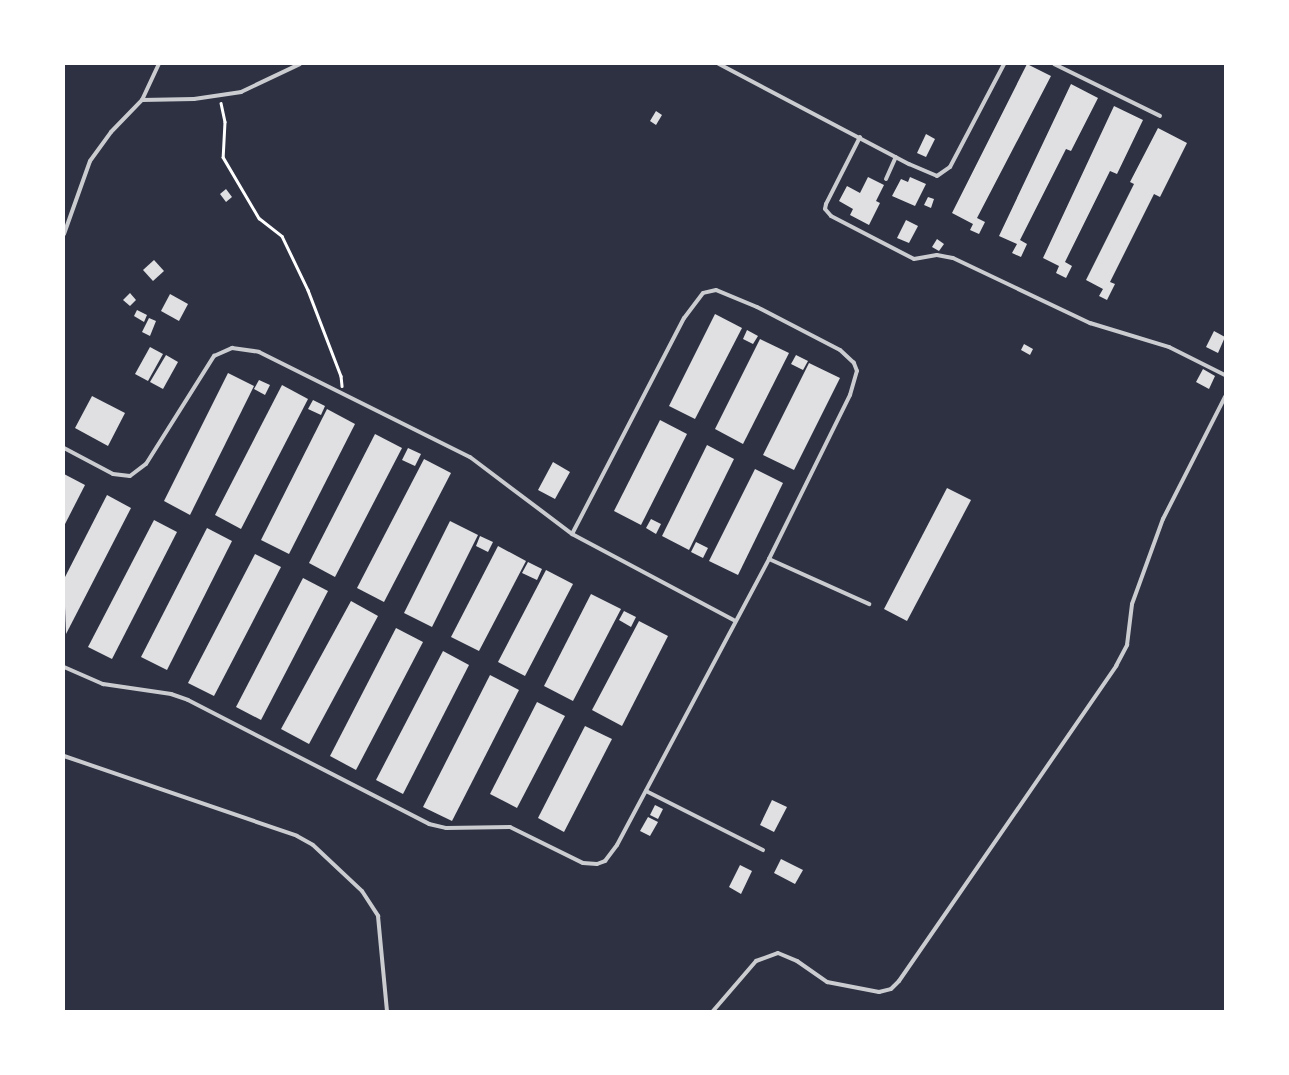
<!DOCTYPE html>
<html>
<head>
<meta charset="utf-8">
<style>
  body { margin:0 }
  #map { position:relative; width:1289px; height:1075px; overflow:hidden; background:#2d3142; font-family:Mulish,sans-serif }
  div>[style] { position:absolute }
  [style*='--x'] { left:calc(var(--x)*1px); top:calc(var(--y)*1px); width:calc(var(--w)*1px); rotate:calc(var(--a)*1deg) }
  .building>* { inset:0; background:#e0e0e3 }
  .path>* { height:2.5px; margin:-1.25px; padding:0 1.25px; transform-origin:1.25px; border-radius:1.25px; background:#fff }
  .service>* { height:4px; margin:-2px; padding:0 2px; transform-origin:2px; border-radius:2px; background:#caccd0 }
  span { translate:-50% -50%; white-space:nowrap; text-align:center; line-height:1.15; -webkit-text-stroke:4.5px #fff; paint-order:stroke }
  .frame { position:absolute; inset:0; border:65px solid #fff; pointer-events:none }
</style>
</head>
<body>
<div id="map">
  <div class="building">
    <div style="clip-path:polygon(1027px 64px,1051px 76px,977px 218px,985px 222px,979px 234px,970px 230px,973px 224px,952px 213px)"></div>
    <div style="clip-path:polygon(1071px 84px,1098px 98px,1071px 151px,1066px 149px,1020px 240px,1027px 244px,1021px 257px,1012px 253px,1017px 244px,999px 236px)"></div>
    <div style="clip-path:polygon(1114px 106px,1143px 120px,1117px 174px,1110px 171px,1065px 262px,1072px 266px,1066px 278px,1056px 273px,1059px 266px,1043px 258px)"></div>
    <div style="clip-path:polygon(656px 111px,662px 115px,656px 125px,650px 121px)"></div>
    <div style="clip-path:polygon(1158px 128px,1187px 143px,1160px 197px,1154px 194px,1110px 282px,1115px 284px,1107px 300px,1099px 296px,1103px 289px,1086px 280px,1134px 184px,1130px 182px)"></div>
    <div style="clip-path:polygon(926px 134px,935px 139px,926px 157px,917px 153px)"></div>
    <div style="clip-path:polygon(868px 177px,884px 185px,876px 201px,880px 203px,869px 225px,850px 215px,853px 209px,839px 201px,847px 186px,860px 193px)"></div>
    <div style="clip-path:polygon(910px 177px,926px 184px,915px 206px,892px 196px,901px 179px,908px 182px)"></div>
    <div style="clip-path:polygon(226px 189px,232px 197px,226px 202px,220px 194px)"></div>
    <div style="clip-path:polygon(928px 197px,934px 199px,931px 208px,924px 205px)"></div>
    <div style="clip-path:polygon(906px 220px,918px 226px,909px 243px,897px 238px)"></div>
    <div style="clip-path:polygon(937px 239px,944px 244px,939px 251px,932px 247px)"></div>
    <div style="clip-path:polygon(154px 260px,164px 271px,153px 281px,143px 270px)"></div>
    <div style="clip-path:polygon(130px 293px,136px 300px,130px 306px,123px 300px)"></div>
    <div style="clip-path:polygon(170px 294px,188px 304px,179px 321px,161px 311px)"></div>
    <div style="clip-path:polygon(137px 310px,147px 315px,144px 322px,134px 316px)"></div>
    <div style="clip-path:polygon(715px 314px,742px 328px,695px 419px,669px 406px)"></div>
    <div style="clip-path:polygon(149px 318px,156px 321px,150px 336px,142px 332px)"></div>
    <div style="clip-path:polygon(747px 330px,758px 336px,753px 344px,743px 339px)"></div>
    <div style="clip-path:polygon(1214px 331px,1225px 337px,1218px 353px,1206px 347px)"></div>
    <div style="clip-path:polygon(760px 339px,789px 353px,743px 444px,715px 429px)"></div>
    <div style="clip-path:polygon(1024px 344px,1033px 349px,1030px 355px,1021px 350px)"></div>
    <div style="clip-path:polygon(150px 347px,163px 354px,148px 381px,135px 374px)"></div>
    <div style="clip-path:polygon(166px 355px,178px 362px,163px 389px,150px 382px)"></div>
    <div style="clip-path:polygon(796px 355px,808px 361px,803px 370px,791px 364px)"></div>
    <div style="clip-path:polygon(809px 363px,840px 378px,794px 470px,763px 455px)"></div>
    <div style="clip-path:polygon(1203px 369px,1215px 376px,1209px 389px,1196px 382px)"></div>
    <div style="clip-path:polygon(228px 373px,254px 386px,190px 515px,164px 501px)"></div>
    <div style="clip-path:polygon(259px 380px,270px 385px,265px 395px,254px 389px)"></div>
    <div style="clip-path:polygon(282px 385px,308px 399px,241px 529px,215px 515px)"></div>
    <div style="clip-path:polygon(92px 396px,125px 413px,108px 446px,75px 428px)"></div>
    <div style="clip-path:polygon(313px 400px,325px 406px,321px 415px,308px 409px)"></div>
    <div style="clip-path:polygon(327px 409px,355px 424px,289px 554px,261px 540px)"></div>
    <div style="clip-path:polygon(660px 420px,687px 434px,641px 525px,614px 511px)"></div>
    <div style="clip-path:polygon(375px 434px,402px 448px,335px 577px,309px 563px)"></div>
    <div style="clip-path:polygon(707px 445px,734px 459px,689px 550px,662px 536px)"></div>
    <div style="clip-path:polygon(408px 448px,421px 454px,415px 466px,402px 460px)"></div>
    <div style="clip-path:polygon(424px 459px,451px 473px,384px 602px,357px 588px)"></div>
    <div style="clip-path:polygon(553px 462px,570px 472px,555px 499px,538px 490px)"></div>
    <div style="clip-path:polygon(755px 469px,783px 483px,738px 575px,709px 561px)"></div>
    <div style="clip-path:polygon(64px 474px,85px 485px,64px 526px)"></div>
    <div style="clip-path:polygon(947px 488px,971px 500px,907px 621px,884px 609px)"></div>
    <div style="clip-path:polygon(107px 495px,131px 508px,66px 634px,64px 579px)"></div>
    <div style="clip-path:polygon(651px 519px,661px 524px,656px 534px,646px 528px)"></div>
    <div style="clip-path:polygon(154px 520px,177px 532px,112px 659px,88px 647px)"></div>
    <div style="clip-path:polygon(450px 521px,478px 535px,432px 627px,404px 613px)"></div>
    <div style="clip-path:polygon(207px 528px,232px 541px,167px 670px,141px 657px)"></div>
    <div style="clip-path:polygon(480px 536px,493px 542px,488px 552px,476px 546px)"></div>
    <div style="clip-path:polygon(696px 542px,708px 548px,703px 558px,691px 552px)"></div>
    <div style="clip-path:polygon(498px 546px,526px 561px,479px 651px,451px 637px)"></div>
    <div style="clip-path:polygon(255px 554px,281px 567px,214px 696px,188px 683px)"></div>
    <div style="clip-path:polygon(528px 562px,542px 569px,537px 580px,522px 573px)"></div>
    <div style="clip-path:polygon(546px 570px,573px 584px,525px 676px,498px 662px)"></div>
    <div style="clip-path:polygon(303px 578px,328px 591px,261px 720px,236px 707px)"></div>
    <div style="clip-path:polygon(591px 594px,621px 609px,573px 701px,544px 686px)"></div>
    <div style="clip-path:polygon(351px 601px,378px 616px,309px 744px,281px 729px)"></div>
    <div style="clip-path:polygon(624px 611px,636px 617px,631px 627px,619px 620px)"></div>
    <div style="clip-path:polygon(639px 621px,668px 636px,622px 726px,592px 710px)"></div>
    <div style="clip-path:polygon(396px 628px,423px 642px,356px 770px,330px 756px)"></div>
    <div style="clip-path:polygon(443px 651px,469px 665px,403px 794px,376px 780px)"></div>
    <div style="clip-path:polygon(490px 675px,519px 690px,452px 821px,423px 807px)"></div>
    <div style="clip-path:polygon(537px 702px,565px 716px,517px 808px,490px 794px)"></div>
    <div style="clip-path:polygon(585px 726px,612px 739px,564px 832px,538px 818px)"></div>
    <div style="clip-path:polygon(772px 800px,787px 807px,774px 832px,760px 825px)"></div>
    <div style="clip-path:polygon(655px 805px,663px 809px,658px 819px,650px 815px)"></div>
    <div style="clip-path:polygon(648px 817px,658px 822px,650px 836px,640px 831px)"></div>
    <div style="clip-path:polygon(781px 859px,803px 870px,795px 884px,774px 873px)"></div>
    <div style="clip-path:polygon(740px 865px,752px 871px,741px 894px,729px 887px)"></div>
  </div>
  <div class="path">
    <div style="--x:221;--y:103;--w:19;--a:78"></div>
    <div style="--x:225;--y:122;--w:35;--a:93"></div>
    <div style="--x:223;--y:157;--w:71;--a:59.5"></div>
    <div style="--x:259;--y:218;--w:29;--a:38"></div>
    <div style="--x:282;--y:236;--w:60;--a:64.3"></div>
    <div style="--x:308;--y:290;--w:92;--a:69"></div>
    <div style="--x:341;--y:376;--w:10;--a:84"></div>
  </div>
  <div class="service">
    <div style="--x:719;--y:64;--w:215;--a:27.8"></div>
    <div style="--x:909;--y:164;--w:30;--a:23"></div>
    <div style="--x:937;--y:176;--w:16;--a:-35"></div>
    <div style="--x:950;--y:167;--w:116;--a:-62.3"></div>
    <div style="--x:1054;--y:64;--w:118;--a:26.1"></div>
    <div style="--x:142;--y:100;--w:52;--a:-1.1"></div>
    <div style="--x:194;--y:99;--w:48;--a:-8.5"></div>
    <div style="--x:241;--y:92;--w:65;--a:-25.4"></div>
    <div style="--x:860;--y:137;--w:75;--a:116.9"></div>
    <div style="--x:826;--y:204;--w:5;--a:101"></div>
    <div style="--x:825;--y:209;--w:9;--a:49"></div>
    <div style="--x:831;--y:216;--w:93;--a:27.4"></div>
    <div style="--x:914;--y:259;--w:23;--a:-10"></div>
    <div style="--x:937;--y:255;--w:16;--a:11"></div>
    <div style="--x:953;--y:258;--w:152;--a:25.4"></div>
    <div style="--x:1090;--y:323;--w:83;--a:16.9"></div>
    <div style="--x:1169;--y:347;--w:63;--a:26.6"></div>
    <div style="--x:886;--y:179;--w:24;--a:-66"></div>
    <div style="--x:64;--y:234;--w:77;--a:-70.4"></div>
    <div style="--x:90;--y:161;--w:36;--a:-54"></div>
    <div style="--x:111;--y:132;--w:45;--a:-45.9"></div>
    <div style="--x:142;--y:100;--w:40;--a:-65"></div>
    <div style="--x:64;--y:448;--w:55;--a:28"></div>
    <div style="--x:113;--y:474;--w:17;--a:7"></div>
    <div style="--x:130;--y:476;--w:20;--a:-37"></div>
    <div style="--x:146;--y:464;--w:128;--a:-57.8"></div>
    <div style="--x:214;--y:356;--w:20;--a:-24"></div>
    <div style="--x:232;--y:348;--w:27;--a:8"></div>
    <div style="--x:259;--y:352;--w:236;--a:26.5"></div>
    <div style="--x:470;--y:457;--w:128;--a:37"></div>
    <div style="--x:572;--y:534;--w:183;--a:28"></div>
    <div style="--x:769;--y:559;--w:110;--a:24.2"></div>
    <div style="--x:64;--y:667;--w:43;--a:23.6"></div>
    <div style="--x:103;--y:684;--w:69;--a:8.4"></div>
    <div style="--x:171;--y:694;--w:18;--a:19"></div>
    <div style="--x:188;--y:700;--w:271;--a:27.2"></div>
    <div style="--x:429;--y:824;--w:17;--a:13"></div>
    <div style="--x:446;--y:828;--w:64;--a:-0.9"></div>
    <div style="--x:510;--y:827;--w:81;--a:26.3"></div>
    <div style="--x:583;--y:863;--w:14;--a:4"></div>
    <div style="--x:597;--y:864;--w:9;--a:-21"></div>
    <div style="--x:605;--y:861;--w:20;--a:-53"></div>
    <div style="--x:617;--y:845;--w:324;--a:-62"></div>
    <div style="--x:769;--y:559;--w:183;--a:-63.7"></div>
    <div style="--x:850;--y:395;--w:25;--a:-74"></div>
    <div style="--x:857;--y:371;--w:9;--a:-111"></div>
    <div style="--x:854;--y:363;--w:19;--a:-137"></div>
    <div style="--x:840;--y:350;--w:93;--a:-152.6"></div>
    <div style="--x:757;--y:307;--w:44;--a:-157.5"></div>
    <div style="--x:716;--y:290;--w:13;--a:167"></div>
    <div style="--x:703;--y:293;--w:31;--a:127"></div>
    <div style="--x:684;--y:318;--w:243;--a:117.4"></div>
    <div style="--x:64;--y:756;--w:246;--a:18.9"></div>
    <div style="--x:297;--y:836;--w:18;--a:29"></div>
    <div style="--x:313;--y:845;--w:67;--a:43.2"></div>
    <div style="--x:362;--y:891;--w:30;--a:57"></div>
    <div style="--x:378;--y:916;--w:95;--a:84.6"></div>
    <div style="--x:646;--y:791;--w:131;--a:26.8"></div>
    <div style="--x:713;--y:1011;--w:66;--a:-49.3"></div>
    <div style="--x:756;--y:961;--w:23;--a:-20"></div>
    <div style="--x:778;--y:953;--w:21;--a:23"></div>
    <div style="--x:797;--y:961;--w:37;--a:35"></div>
    <div style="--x:827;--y:982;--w:53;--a:10.9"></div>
    <div style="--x:879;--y:992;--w:12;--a:-14"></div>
    <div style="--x:891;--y:989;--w:11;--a:-45"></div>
    <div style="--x:899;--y:981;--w:383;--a:-55.4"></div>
    <div style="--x:1116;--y:666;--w:24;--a:-62"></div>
    <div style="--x:1127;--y:645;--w:41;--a:-83"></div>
    <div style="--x:1132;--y:604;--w:90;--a:-70"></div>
    <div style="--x:1163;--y:519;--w:137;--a:-63.1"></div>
  </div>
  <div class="frame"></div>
</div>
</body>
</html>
